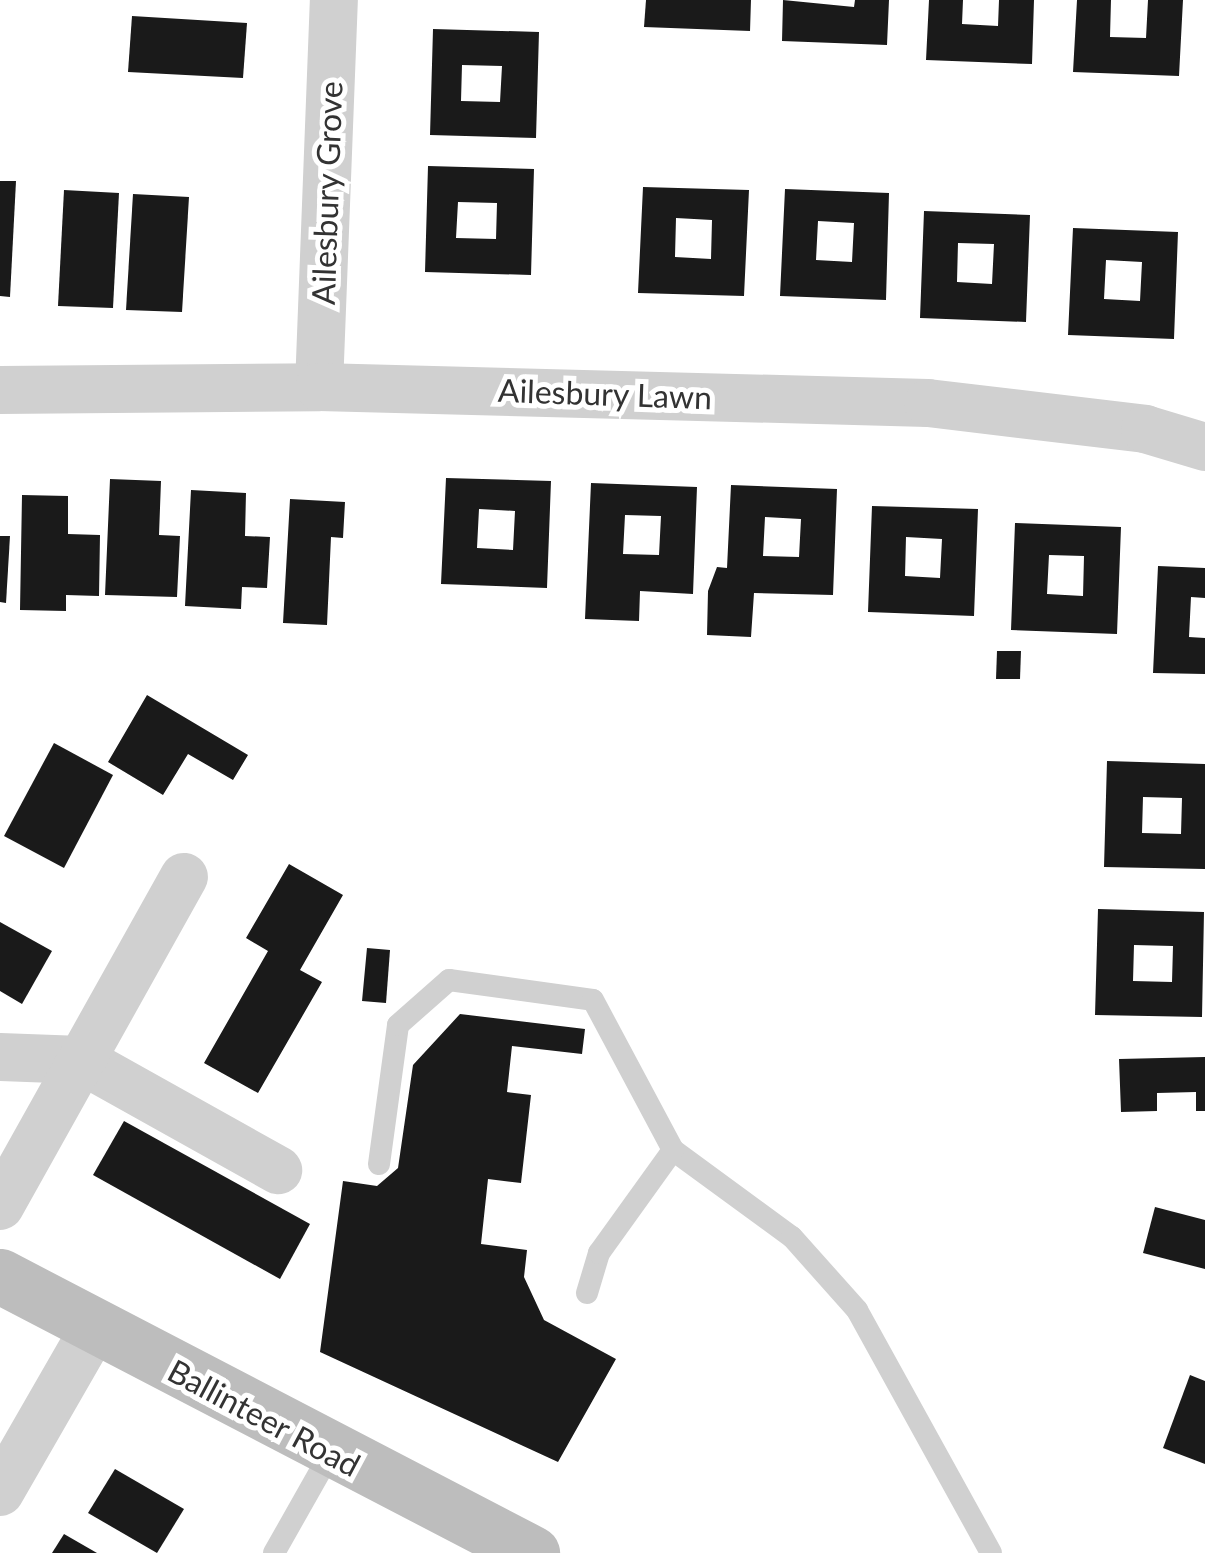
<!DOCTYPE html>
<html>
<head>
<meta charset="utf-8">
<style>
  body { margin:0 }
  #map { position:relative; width:1205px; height:1553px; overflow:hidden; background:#fff; font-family:Lato,sans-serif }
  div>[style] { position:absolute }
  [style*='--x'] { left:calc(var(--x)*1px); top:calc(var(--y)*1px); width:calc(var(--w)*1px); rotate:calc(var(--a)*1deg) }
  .building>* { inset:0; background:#1a1a1a }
  .lane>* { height:22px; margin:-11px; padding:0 11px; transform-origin:11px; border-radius:11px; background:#d0d0d0 }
  .street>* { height:48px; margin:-24px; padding:0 24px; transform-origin:24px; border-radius:24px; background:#d0d0d0 }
  .secondary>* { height:55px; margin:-27.5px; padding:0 27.5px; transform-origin:27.5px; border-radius:27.5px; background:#bdbdbd }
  span { translate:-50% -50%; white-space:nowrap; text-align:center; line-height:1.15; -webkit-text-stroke:10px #fff; paint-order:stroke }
  .street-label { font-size:32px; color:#333 }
</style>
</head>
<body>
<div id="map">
  <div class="building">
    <div style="clip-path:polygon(646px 0,751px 0,750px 31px,644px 27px)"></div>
    <div style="clip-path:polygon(783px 0,854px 7px,855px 0,889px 0,887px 45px,782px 41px)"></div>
    <div style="clip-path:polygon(929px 0,963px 0,962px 24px,998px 26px,999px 0,1034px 0,1032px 64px,926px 60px)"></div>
    <div style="clip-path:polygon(1077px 0,1111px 0,1110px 37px,1146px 38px,1148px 0,1183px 0,1179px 76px,1073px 72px)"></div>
    <div style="clip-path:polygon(132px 16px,247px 23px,243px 78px,128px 72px)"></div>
    <div style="clip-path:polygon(evenodd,433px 29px,539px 32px,536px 138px,430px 135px,433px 29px,462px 65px,502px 66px,500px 102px,461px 101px,462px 65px)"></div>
    <div style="clip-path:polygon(evenodd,428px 166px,534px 169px,531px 275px,425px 272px,428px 166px,458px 202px,497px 203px,496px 239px,456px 238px,458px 202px)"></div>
    <div style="clip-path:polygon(0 181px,16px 181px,10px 297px,0 296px)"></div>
    <div style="clip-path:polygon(evenodd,643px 187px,749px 190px,744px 296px,638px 293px,643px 187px,676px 218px,712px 220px,711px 259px,675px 257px,676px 218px)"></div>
    <div style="clip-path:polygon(evenodd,785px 189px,889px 193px,886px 300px,780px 296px,785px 189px,818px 221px,854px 223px,852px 262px,816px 260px,818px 221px)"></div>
    <div style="clip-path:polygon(64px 190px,119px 193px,113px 308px,58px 306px)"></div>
    <div style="clip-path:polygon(133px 194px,189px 197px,182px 312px,126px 310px)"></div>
    <div style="clip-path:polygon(evenodd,924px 211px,1030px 215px,1026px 322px,920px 318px,924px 211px,958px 243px,994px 244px,992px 284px,957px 282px,958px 243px)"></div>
    <div style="clip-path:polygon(evenodd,1073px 228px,1178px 232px,1174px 339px,1068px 335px,1073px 228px,1106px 260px,1142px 262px,1140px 301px,1104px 299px,1106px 260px)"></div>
    <div style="clip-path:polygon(evenodd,446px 478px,551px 481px,547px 588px,441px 584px,446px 478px,479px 509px,515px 511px,513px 550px,477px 548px,479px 509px)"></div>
    <div style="clip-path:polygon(110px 479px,161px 481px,159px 535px,180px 536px,177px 597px,105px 595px)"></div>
    <div style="clip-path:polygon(evenodd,591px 483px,697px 487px,693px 594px,640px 591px,639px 621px,585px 619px,591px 483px,625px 515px,661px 516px,659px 555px,623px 554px,625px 515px)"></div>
    <div style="clip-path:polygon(evenodd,731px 485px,837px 489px,833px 595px,754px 593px,751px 637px,707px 635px,708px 591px,717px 567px,727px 568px,731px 485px,765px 517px,801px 519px,799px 557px,763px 556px,765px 517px)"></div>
    <div style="clip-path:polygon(191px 490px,246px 493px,245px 536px,270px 537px,267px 588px,242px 587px,241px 609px,185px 606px)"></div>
    <div style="clip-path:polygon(22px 495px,68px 496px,68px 534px,100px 535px,99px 596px,66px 595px,66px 611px,20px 610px)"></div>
    <div style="clip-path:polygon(290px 499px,345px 502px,343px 538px,331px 537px,327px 625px,283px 623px)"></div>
    <div style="clip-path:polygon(evenodd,872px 506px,978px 509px,974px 616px,868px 612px,872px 506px,906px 537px,942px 539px,940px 578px,905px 576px,906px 537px)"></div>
    <div style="clip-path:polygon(evenodd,1015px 523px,1121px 527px,1117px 634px,1011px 630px,1015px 523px,1049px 555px,1084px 556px,1083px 596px,1047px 594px,1049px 555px)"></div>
    <div style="clip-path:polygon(0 536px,10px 536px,6px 603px,0 602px)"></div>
    <div style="clip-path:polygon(1158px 566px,1205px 568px,1205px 598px,1191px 597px,1189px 637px,1205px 638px,1205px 674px,1153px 673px)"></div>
    <div style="clip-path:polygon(997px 651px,1021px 651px,1020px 679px,996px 679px)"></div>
    <div style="clip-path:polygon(147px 695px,248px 755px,233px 780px,188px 754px,163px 795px,108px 762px)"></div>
    <div style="clip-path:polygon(54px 743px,113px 775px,64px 868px,4px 836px)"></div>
    <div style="clip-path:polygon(evenodd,1107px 761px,1205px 764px,1205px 869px,1104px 867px,1107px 761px,1143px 797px,1182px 798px,1181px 834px,1142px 833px,1143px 797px)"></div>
    <div style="clip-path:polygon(289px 864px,343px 895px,300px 970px,322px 982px,258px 1093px,204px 1063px,268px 951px,246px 938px)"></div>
    <div style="clip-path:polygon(evenodd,1098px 909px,1204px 912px,1202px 1017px,1095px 1015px,1098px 909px,1134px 945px,1173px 946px,1172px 982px,1133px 981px,1134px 945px)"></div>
    <div style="clip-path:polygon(0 922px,52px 951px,22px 1004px,0 991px)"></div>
    <div style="clip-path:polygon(367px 948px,390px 950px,386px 1003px,362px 1001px)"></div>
    <div style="clip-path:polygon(460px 1014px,585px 1029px,582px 1054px,512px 1046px,507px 1092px,531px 1095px,521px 1183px,488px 1179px,481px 1244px,527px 1250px,524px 1277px,544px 1320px,616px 1359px,558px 1462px,320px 1352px,343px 1181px,377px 1186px,398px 1168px,413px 1065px)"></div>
    <div style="clip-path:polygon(1205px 1057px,1205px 1111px,1196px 1111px,1196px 1092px,1157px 1093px,1157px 1111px,1121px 1112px,1119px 1059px)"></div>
    <div style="clip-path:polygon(124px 1121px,310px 1224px,280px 1279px,93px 1175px)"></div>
    <div style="clip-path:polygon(1155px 1207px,1205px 1220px,1205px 1269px,1143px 1253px)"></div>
    <div style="clip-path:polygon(1190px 1375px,1205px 1381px,1205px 1464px,1163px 1448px)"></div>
    <div style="clip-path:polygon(115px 1469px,184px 1509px,157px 1553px,88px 1513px)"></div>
    <div style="clip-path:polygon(64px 1534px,97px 1553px,52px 1553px)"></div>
  </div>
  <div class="lane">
    <div style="--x:379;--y:1164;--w:140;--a:-82.2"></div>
    <div style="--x:398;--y:1025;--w:68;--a:-41.4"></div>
    <div style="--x:449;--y:980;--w:145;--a:7.9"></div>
    <div style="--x:593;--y:1000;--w:170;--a:61.9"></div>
    <div style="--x:673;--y:1150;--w:147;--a:36.2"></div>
    <div style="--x:792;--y:1237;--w:98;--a:48.3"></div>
    <div style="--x:857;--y:1310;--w:277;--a:61.1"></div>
    <div style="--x:587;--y:1293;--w:42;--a:-73.3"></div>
    <div style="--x:599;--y:1253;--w:127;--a:-54.3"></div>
    <div style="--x:274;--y:1553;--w:114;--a:-60.5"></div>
  </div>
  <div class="street">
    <div style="--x:319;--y:387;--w:387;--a:-87.8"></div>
    <div style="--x:0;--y:390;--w:319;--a:-0.5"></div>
    <div style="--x:319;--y:387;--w:609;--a:1.5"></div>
    <div style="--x:928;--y:403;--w:219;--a:6.8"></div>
    <div style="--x:1145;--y:429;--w:63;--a:16.7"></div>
    <div style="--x:0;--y:1057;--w:81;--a:2.1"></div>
    <div style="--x:81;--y:1060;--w:226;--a:29.2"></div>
    <div style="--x:0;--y:1206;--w:377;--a:-60.8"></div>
    <div style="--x:0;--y:1492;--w:190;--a:-60.1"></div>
  </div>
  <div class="secondary">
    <div style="--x:0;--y:1276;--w:600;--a:27.5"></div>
  </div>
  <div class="street-label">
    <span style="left:327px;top:193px;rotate:-88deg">Ailesbury Grove</span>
    <span style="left:605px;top:394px;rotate:2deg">Ailesbury Lawn</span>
    <span style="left:264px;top:1418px;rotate:28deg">Ballinteer Road</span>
  </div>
</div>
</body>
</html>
